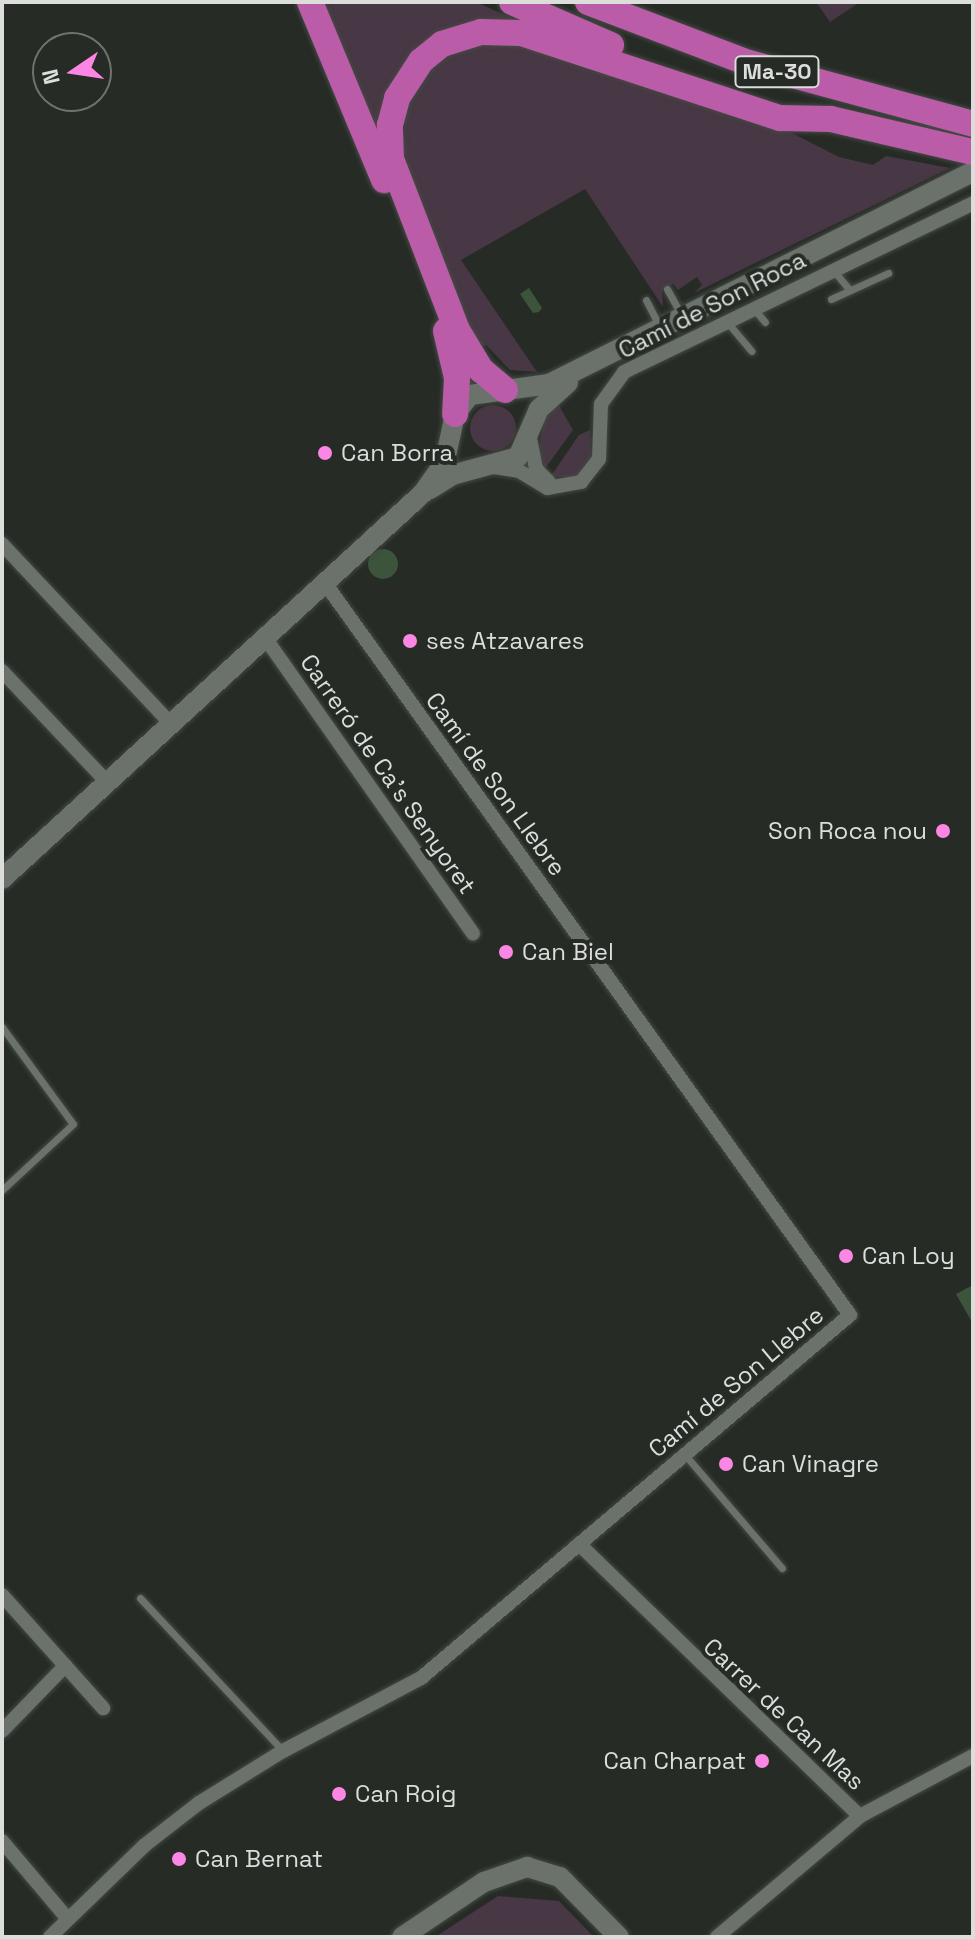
<!DOCTYPE html>
<html>
<head>
<meta charset="utf-8">
<style>
  body { margin:0 }
  #map { position:relative; width:975px; height:1939px; overflow:hidden; background:#262b26; font-family:"Space Grotesk",sans-serif }
  div>[style] { position:absolute }
  [style*='--x'] { left:calc(var(--x)*1px); top:calc(var(--y)*1px); width:calc(var(--w)*1px); rotate:calc(var(--a)*1deg) }
  .green>* { inset:0; background:#483744 }
  .round { border-radius:50% }
  .water>* { inset:0; background:#3c533c }
  .roads { filter:drop-shadow(0 0 2px #444944) drop-shadow(0 0 2px #444944) }
  .lane>* { height:7px; margin:-3.5px; padding:0 3.5px; transform-origin:3.5px; border-radius:3.5px; background:#6b716b }
  .street>* { height:14px; margin:-7px; padding:0 7px; transform-origin:7px; border-radius:7px; background:#6b716b }
  .secondary>* { height:20px; margin:-10px; padding:0 10px; transform-origin:10px; border-radius:10px; background:#6b716b }
  .highway>* { height:26px; margin:-13px; padding:0 13px; transform-origin:13px; border-radius:13px; background:#ba5ca7 }
  .dots>* { width:22px; height:22px; translate:-50% -50%; box-sizing:border-box; border:4px solid #262b26; border-radius:50% }
  span { translate:-50% -50%; white-space:nowrap; text-align:center; line-height:1.15; -webkit-text-stroke:8px #262b26; paint-order:stroke }
  .shield-label span { padding:2px 6px; background:#262b26; border:2px solid; border-radius:6px; -webkit-text-stroke-width:0 }
  .shield-label { font-size:22px; color:#dbdedb; font-weight:700 }
  .street-label { font-size:24px; color:#dbdedb }
  .poi-label { font-size:24px; color:#dbdedb }
  .left { translate:0 -50%; text-align:left }
  .right { translate:-100% -50%; text-align:right }
  .frame { position:absolute; inset:0; border:4px solid #dbdedb; pointer-events:none }
  .north { position:absolute; left:32px; top:32px; width:80px; height:80px; box-sizing:border-box; background:#262b26; border:2px solid #6e736e; border-radius:50%; rotate:257deg; font-size:22px; font-weight:700; line-height:32px; text-align:center; color:#dbdedb }
  .north::after { content:''; display:block; margin:auto; width:28px; height:36px; background:#fc86e4; clip-path:polygon(50% 0,100% 100%,50% 72%,0 100%) }
</style>
</head>
<body>
<div id="map">
  <div class="green">
    <div style="clip-path:polygon(319px 2px,476px 2px,527px 25px,451px 29px,379px 147px)"></div>
    <div style="clip-path:polygon(816px 2px,860px 2px,830px 22px)"></div>
    <div style="clip-path:polygon(509px 40px,788px 131px,839px 157px,873px 165px,886px 156px,950px 168px,694px 293px,702px 285px,697px 277px,678px 290px,673px 284px,662px 291px,663px 307px,585px 189px,461px 260px,537px 372px,510px 370px,486px 345px,478px 349px,406px 171px,402px 148px,406px 110px,427px 73px,460px 47px)"></div>
    <div style="clip-path:polygon(557px 402px,573px 430px,544px 470px,539px 450px,543px 423px)"></div>
    <div class="round" style="left:470px;top:405px;width:46px;height:46px"></div>
    <div style="clip-path:polygon(590px 430px,591px 463px,575px 478px,551px 476px,579px 435px)"></div>
    <div style="clip-path:polygon(498px 1896px,559px 1901px,594px 1937px,435px 1937px)"></div>
  </div>
  <div class="water">
    <div style="clip-path:polygon(529px 288px,542px 308px,539px 312px,533px 313px,520px 294px)"></div>
    <div class="round" style="left:368px;top:549px;width:30px;height:30px"></div>
    <div style="clip-path:polygon(973px 1285px,973px 1324px,956px 1294px)"></div>
  </div>
  <div class="roads">
    <div class="lane">
      <div style="--x:833;--y:270;--w:26;--a:50"></div>
      <div style="--x:667;--y:289;--w:29;--a:61"></div>
      <div style="--x:831;--y:299;--w:63;--a:-24.5"></div>
      <div style="--x:646;--y:300;--w:28;--a:63"></div>
      <div style="--x:754;--y:309;--w:17;--a:50"></div>
      <div style="--x:727;--y:322;--w:38;--a:50"></div>
      <div style="--x:2;--y:1027;--w:120;--a:53.8"></div>
      <div style="--x:73;--y:1124;--w:97;--a:137.1"></div>
      <div style="--x:685;--y:1455;--w:149;--a:49.4"></div>
      <div style="--x:140;--y:1598;--w:209;--a:46.9"></div>
    </div>
    <div class="street">
      <div style="--x:530;--y:438;--w:32;--a:79"></div>
      <div style="--x:536;--y:469;--w:18;--a:45"></div>
      <div style="--x:494;--y:467;--w:25;--a:9"></div>
      <div style="--x:519;--y:471;--w:33;--a:31"></div>
      <div style="--x:547;--y:488;--w:35;--a:-10"></div>
      <div style="--x:581;--y:482;--w:29;--a:-52"></div>
      <div style="--x:599;--y:459;--w:55;--a:-87.9"></div>
      <div style="--x:601;--y:404;--w:39;--a:-54"></div>
      <div style="--x:624;--y:372;--w:388;--a:-25.8"></div>
      <div style="--x:2;--y:544;--w:247;--a:46.8"></div>
      <div style="--x:266;--y:639;--w:360;--a:54.9"></div>
      <div style="--x:2;--y:671;--w:153;--a:46.6"></div>
      <div style="--x:579;--y:1544;--w:391;--a:44.1"></div>
      <div style="--x:2;--y:1595;--w:152;--a:48.2"></div>
      <div style="--x:2;--y:1731;--w:91;--a:-45.9"></div>
      <div style="--x:2;--y:1841;--w:102;--a:49.8"></div>
      <div style="--x:50;--y:1937;--w:132;--a:-44.1"></div>
      <div style="--x:145;--y:1845;--w:68;--a:-37.9"></div>
      <div style="--x:199;--y:1803;--w:99;--a:-31.8"></div>
      <div style="--x:283;--y:1751;--w:156;--a:-27.9"></div>
      <div style="--x:421;--y:1678;--w:562;--a:-40.24"></div>
      <div style="--x:850;--y:1315;--w:901;--a:-125.65"></div>
      <div style="--x:717;--y:1937;--w:187;--a:-40.2"></div>
      <div style="--x:860;--y:1816;--w:128;--a:-28"></div>
    </div>
    <div class="secondary">
      <div style="--x:430;--y:489;--w:26;--a:-32"></div>
      <div style="--x:452;--y:475;--w:68;--a:-15.3"></div>
      <div style="--x:518;--y:457;--w:52;--a:-66.4"></div>
      <div style="--x:539;--y:409;--w:39;--a:-42"></div>
      <div style="--x:2;--y:879;--w:571;--a:-42.52"></div>
      <div style="--x:423;--y:493;--w:39;--a:-55"></div>
      <div style="--x:445;--y:461;--w:48;--a:-78"></div>
      <div style="--x:455;--y:414;--w:24;--a:-52"></div>
      <div style="--x:470;--y:395;--w:80;--a:-7.9"></div>
      <div style="--x:549;--y:384;--w:474;--a:-26.6"></div>
      <div style="--x:402;--y:1937;--w:99;--a:-33.9"></div>
      <div style="--x:484;--y:1882;--w:46;--a:-19.2"></div>
      <div style="--x:527;--y:1867;--w:34;--a:17"></div>
      <div style="--x:560;--y:1877;--w:84;--a:45.5"></div>
    </div>
    <div class="highway">
      <div style="--x:310;--y:2;--w:193;--a:67.4"></div>
      <div style="--x:512;--y:2;--w:108;--a:23.5"></div>
      <div style="--x:588;--y:2;--w:172;--a:20.8"></div>
      <div style="--x:749;--y:63;--w:232;--a:15.2"></div>
      <div style="--x:446;--y:331;--w:48;--a:76.8"></div>
      <div style="--x:457;--y:378;--w:36;--a:93"></div>
      <div style="--x:505;--y:390;--w:31;--a:-140"></div>
      <div style="--x:481;--y:370;--w:47;--a:-121"></div>
      <div style="--x:457;--y:330;--w:183;--a:-111.1"></div>
      <div style="--x:391;--y:159;--w:34;--a:-92"></div>
      <div style="--x:390;--y:125;--w:28;--a:-75"></div>
      <div style="--x:397;--y:98;--w:44;--a:-57"></div>
      <div style="--x:421;--y:61;--w:27;--a:-39"></div>
      <div style="--x:442;--y:44;--w:41;--a:-17.1"></div>
      <div style="--x:481;--y:32;--w:40;--a:1.4"></div>
      <div style="--x:521;--y:33;--w:273;--a:18.2"></div>
      <div style="--x:780;--y:118;--w:51;--a:1.1"></div>
      <div style="--x:831;--y:119;--w:146;--a:13.1"></div>
    </div>
  </div>
  <div class="dots">
    <div style="left:325px;top:453px;background:#fc86e4"></div>
    <div style="left:410px;top:641px;background:#fc86e4"></div>
    <div style="left:943px;top:831px;background:#fc86e4"></div>
    <div style="left:506px;top:952px;background:#fc86e4"></div>
    <div style="left:846px;top:1256px;background:#fc86e4"></div>
    <div style="left:726px;top:1464px;background:#fc86e4"></div>
    <div style="left:762px;top:1761px;background:#fc86e4"></div>
    <div style="left:339px;top:1794px;background:#fc86e4"></div>
    <div style="left:179px;top:1859px;background:#fc86e4"></div>
  </div>
  <div class="shield-label">
    <span style="left:777px;top:72px">Ma-30</span>
  </div>
  <div class="street-label">
    <span style="left:712px;top:305px;rotate:-27deg">Camí de Son Roca</span>
    <span style="left:388px;top:774px;rotate:55deg">Carreró de Ca's Senyoret</span>
    <span style="left:496px;top:784px;rotate:54deg">Camí de Son Llebre</span>
    <span style="left:736px;top:1382px;rotate:-40deg">Camí de Son Llebre</span>
    <span style="left:784px;top:1714px;rotate:43deg">Carrer de Can Mas</span>
  </div>
  <div class="poi-label">
    <span class="left" style="left:341px;top:453px">Can Borra</span>
    <span class="left" style="left:426px;top:641px">ses Atzavares</span>
    <span class="right" style="left:927px;top:831px">Son Roca nou</span>
    <span class="left" style="left:522px;top:952px">Can Biel</span>
    <span class="left" style="left:862px;top:1256px">Can Loy</span>
    <span class="left" style="left:742px;top:1464px">Can Vinagre</span>
    <span class="right" style="left:746px;top:1761px">Can Charpat</span>
    <span class="left" style="left:355px;top:1794px">Can Roig</span>
    <span class="left" style="left:195px;top:1859px">Can Bernat</span>
  </div>
  <div class="frame"></div>
  <div class="north">N</div>
</div>
</body>
</html>
